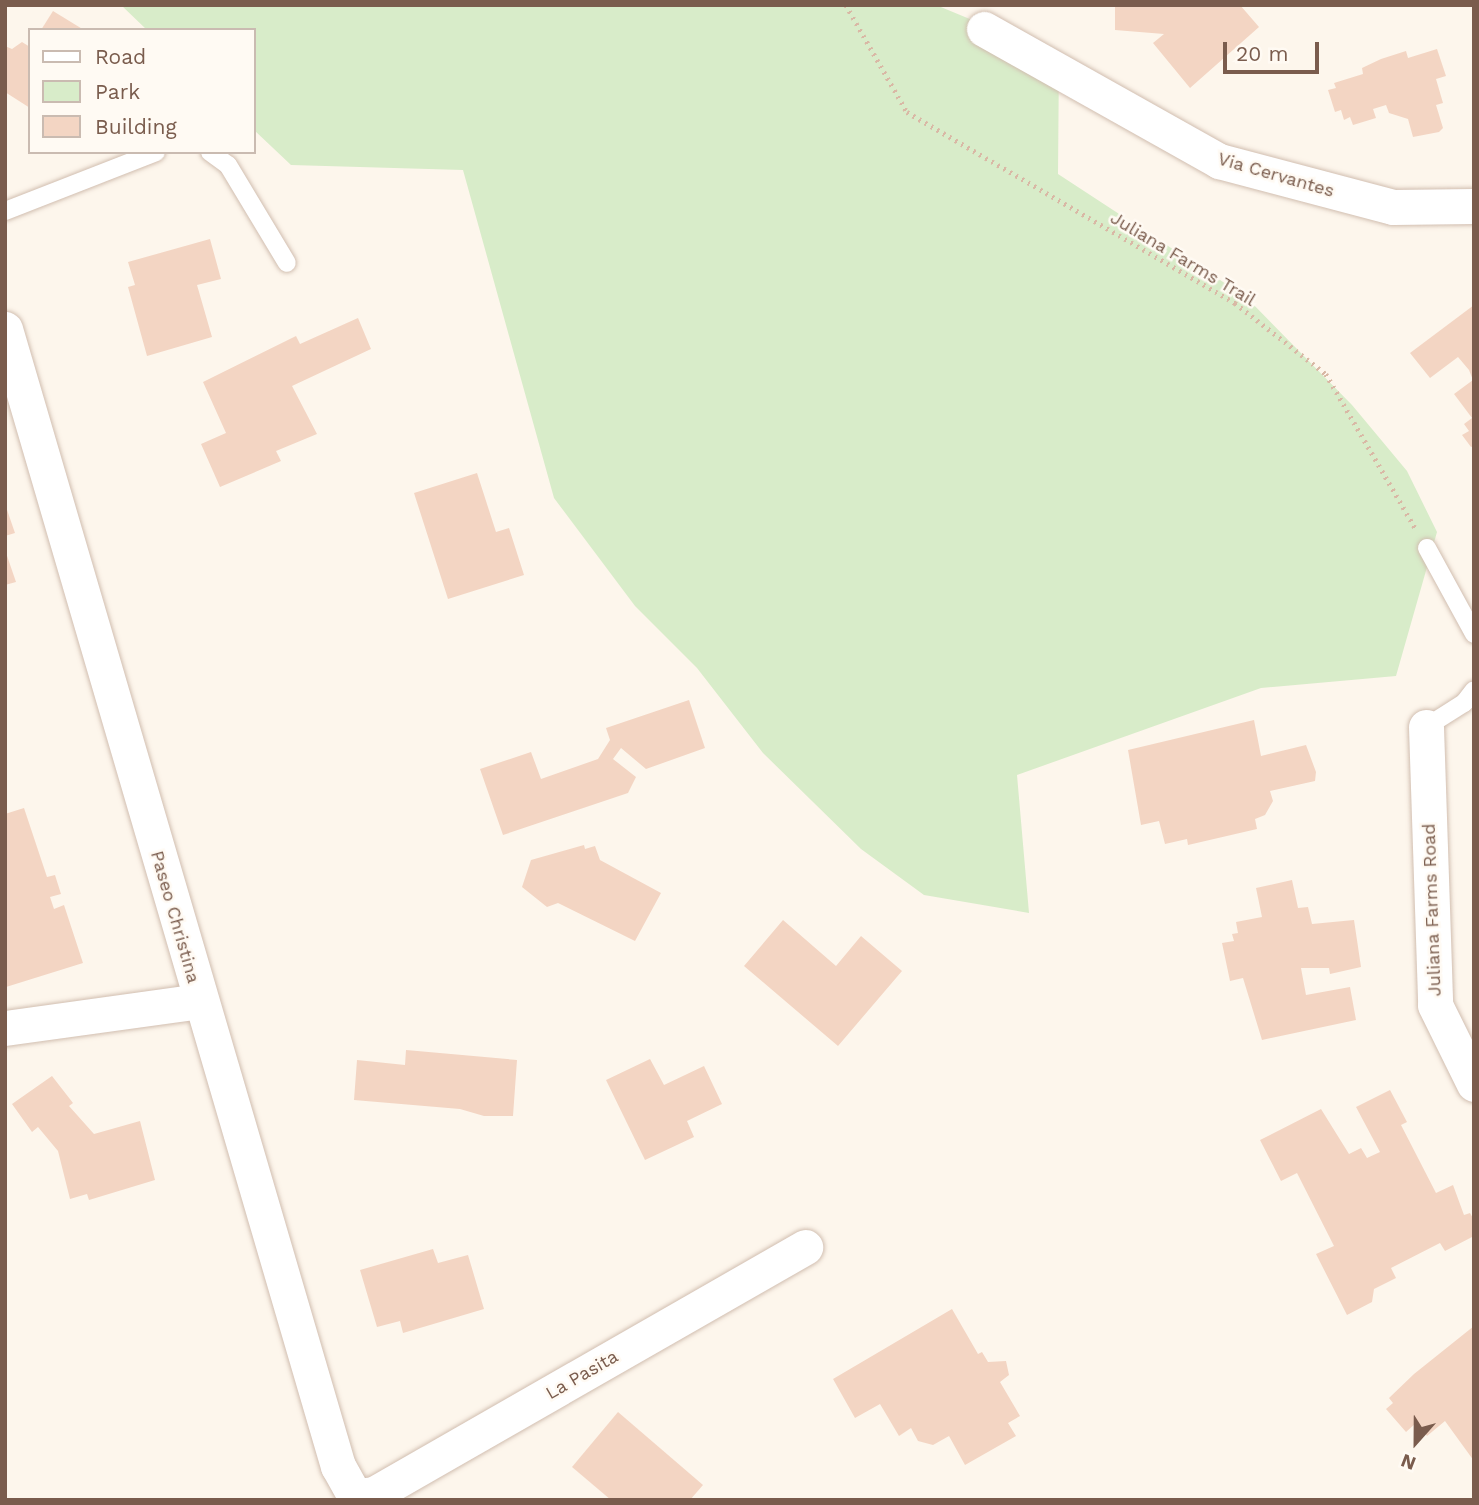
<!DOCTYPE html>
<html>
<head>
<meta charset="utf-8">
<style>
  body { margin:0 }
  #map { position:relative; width:1479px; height:1505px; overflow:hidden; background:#fdf6ec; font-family:"Work Sans",sans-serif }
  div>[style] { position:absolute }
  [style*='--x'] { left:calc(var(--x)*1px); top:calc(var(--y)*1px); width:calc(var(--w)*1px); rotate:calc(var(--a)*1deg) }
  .green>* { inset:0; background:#d8ecc9 }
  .building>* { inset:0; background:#f3d5c3 }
  .path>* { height:4.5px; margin-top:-2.25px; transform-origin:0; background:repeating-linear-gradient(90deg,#d9b8a5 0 2px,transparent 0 7px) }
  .roads { filter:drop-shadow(0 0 2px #d1beb0) drop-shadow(0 0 2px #d1beb0) }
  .lane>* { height:18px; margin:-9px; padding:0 9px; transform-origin:9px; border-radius:9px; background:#fff }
  .street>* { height:35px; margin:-17.5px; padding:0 17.5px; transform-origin:17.5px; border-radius:17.5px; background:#fff }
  span { translate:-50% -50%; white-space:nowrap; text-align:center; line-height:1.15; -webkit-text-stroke:5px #fffaf3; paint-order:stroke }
  .street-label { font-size:18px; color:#7a5c4d }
  .frame { position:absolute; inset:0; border:7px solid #7a5c4d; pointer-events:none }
  .legend { position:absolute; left:28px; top:28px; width:228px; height:126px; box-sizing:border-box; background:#fffaf3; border:2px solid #cabbb1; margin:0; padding:9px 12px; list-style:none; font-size:21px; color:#7a5c4d }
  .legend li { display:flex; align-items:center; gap:14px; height:35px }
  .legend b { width:35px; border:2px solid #cabbb1 }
  .north { position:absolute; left:1381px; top:1407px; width:70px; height:70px; -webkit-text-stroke:5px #fffaf3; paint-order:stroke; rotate:201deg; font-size:19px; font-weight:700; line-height:28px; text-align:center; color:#7a5c4d }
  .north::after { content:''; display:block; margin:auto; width:24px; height:32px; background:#7a5c4d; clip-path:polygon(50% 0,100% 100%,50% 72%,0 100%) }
  .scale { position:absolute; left:1223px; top:42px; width:96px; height:32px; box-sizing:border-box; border:4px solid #7a5c4d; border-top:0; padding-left:9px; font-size:21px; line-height:24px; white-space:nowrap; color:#7a5c4d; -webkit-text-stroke:5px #fffaf3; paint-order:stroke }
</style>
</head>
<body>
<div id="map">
  <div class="green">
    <div style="clip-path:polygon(121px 5px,936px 5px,1059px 56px,1058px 174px,1246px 297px,1352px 405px,1407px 471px,1437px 532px,1396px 676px,1261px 688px,1017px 775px,1029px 913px,924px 895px,861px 849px,763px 753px,697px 668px,635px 606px,554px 498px,463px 170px,291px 165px,254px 130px,254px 30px,147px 30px)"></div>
  </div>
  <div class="building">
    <div style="clip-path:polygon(1115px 5px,1240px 5px,1259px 27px,1190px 88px,1153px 43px,1164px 34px,1115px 30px)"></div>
    <div style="clip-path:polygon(53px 11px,84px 30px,41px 30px)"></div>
    <div style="clip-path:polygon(22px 42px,30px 47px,30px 108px,5px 92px,5px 46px,12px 49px)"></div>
    <div style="clip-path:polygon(1437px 49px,1446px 76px,1436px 79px,1443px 103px,1436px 105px,1443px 128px,1439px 132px,1413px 137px,1408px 119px,1389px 113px,1386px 105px,1373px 109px,1376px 118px,1353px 125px,1350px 117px,1344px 120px,1341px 110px,1335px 112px,1328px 90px,1336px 88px,1334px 83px,1363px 74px,1362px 68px,1381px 59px,1406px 51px,1408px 58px)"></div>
    <div style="clip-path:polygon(210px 239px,221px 279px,197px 285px,212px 337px,147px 356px,128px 287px,135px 285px,128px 262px)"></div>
    <div style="clip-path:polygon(1474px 305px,1474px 446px,1471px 447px,1462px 435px,1469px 431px,1464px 424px,1472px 418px,1454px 394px,1473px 380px,1469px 370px,1458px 357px,1430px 378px,1410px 353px)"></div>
    <div style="clip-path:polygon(358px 318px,371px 349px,292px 386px,317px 434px,276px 451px,281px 461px,220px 487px,201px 444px,226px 433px,203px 382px,296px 336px,300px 344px)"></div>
    <div style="clip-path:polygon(477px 473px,496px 532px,509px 528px,524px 575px,448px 599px,414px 493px)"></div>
    <div style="clip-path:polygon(5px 504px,15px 533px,5px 536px)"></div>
    <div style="clip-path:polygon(5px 550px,16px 582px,5px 585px)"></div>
    <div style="clip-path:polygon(689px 700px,705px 748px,646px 769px,621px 748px,613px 759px,636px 777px,628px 793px,503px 835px,480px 769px,531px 752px,541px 779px,598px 759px,610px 740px,606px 728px)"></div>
    <div style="clip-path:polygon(1254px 720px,1261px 756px,1306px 745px,1316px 772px,1315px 781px,1270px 791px,1273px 801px,1265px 815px,1255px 819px,1257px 829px,1188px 845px,1187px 839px,1165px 844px,1159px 821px,1141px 825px,1128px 750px)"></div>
    <div style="clip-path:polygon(24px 808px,47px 877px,55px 875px,61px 894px,50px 897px,54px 909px,64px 905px,83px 963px,6px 987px,5px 814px)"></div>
    <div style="clip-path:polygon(584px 845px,585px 849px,595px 846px,600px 860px,661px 893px,635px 941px,558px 903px,547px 907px,522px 887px,531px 860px)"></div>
    <div style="clip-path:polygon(1292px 880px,1298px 908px,1308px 907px,1312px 924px,1354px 920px,1361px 967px,1330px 974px,1329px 968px,1301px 968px,1306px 995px,1350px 987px,1356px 1020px,1262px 1040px,1243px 978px,1230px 981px,1222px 943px,1234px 941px,1232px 934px,1238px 933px,1236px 922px,1262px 917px,1256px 888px)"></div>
    <div style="clip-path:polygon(783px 920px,836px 966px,861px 936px,902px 971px,838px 1046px,744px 966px)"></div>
    <div style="clip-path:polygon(406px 1050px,517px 1060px,513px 1116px,484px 1116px,460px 1109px,354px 1100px,357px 1060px,405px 1065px)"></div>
    <div style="clip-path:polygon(650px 1059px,664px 1085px,704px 1066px,722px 1104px,687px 1121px,694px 1137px,645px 1160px,606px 1080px)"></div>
    <div style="clip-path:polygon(52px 1076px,73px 1103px,69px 1106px,94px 1134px,140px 1121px,155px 1180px,89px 1200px,87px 1194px,70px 1199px,58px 1151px,38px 1127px,32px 1132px,12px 1104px)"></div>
    <div style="clip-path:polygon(1390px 1090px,1407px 1122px,1401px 1125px,1436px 1193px,1453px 1185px,1464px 1215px,1470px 1213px,1474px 1220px,1474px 1236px,1445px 1251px,1440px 1243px,1391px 1268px,1396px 1278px,1374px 1289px,1372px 1302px,1347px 1315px,1316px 1254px,1334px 1246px,1297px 1173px,1281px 1181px,1260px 1140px,1321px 1109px,1349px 1154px,1361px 1148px,1367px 1158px,1380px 1152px,1356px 1107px)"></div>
    <div style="clip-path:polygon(433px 1249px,438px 1263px,468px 1255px,484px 1309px,403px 1333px,400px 1321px,377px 1327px,360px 1270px)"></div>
    <div style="clip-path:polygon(952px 1309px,978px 1354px,982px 1352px,988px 1362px,1006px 1361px,1009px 1375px,1000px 1382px,1020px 1416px,1008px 1423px,1016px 1436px,965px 1465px,949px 1436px,933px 1445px,918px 1441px,911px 1428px,899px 1436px,880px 1404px,855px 1418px,833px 1379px)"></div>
    <div style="clip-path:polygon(1474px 1326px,1474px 1461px,1445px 1421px,1427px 1436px,1416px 1423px,1406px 1432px,1386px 1409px,1393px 1403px,1389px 1398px,1414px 1374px)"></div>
    <div style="clip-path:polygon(618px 1412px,703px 1485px,690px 1500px,611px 1500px,572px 1467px)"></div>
  </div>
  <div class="path">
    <div style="--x:846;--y:5;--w:123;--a:60.3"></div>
    <div style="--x:907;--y:112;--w:380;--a:30.2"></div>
    <div style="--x:1235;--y:303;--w:115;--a:38"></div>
    <div style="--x:1326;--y:374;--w:179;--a:59.9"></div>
  </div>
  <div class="roads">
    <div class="lane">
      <div style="--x:210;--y:152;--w:22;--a:36"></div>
      <div style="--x:228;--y:165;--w:114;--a:59"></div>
      <div style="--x:5;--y:211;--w:162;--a:-21.3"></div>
      <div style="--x:1427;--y:548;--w:98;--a:61.3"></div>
      <div style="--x:1426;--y:727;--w:45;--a:-32.3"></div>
      <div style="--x:1464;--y:703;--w:16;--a:-52"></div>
    </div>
    <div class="street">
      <div style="--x:984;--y:29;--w:270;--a:29.3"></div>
      <div style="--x:1219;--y:161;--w:180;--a:14.8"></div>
      <div style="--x:1393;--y:207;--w:81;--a:-0.7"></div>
      <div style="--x:5;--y:329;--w:1185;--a:73.68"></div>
      <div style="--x:338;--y:1466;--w:39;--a:61"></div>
      <div style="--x:1426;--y:727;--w:278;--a:88.1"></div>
      <div style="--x:1435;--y:1005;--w:88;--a:63.7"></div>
      <div style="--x:5;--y:1028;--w:196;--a:-7.9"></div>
      <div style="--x:356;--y:1496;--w:18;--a:-6"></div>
      <div style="--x:374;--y:1494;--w:497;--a:-29.8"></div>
    </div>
  </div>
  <div class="street-label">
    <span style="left:1276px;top:175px;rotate:16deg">Via Cervantes</span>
    <span style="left:1183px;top:259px;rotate:31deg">Juliana Farms Trail</span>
    <span style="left:1432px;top:910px;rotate:-92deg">Juliana Farms Road</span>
    <span style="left:175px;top:917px;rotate:74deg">Paseo Christina</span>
    <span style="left:582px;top:1375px;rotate:-30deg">La Pasita</span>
  </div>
  <div class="frame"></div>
  <ul class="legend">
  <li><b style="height:9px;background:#fff"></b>Road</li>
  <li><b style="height:19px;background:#d8ecc9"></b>Park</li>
  <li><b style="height:19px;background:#f3d5c3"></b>Building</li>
  </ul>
  <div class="north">N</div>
  <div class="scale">20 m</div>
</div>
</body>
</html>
